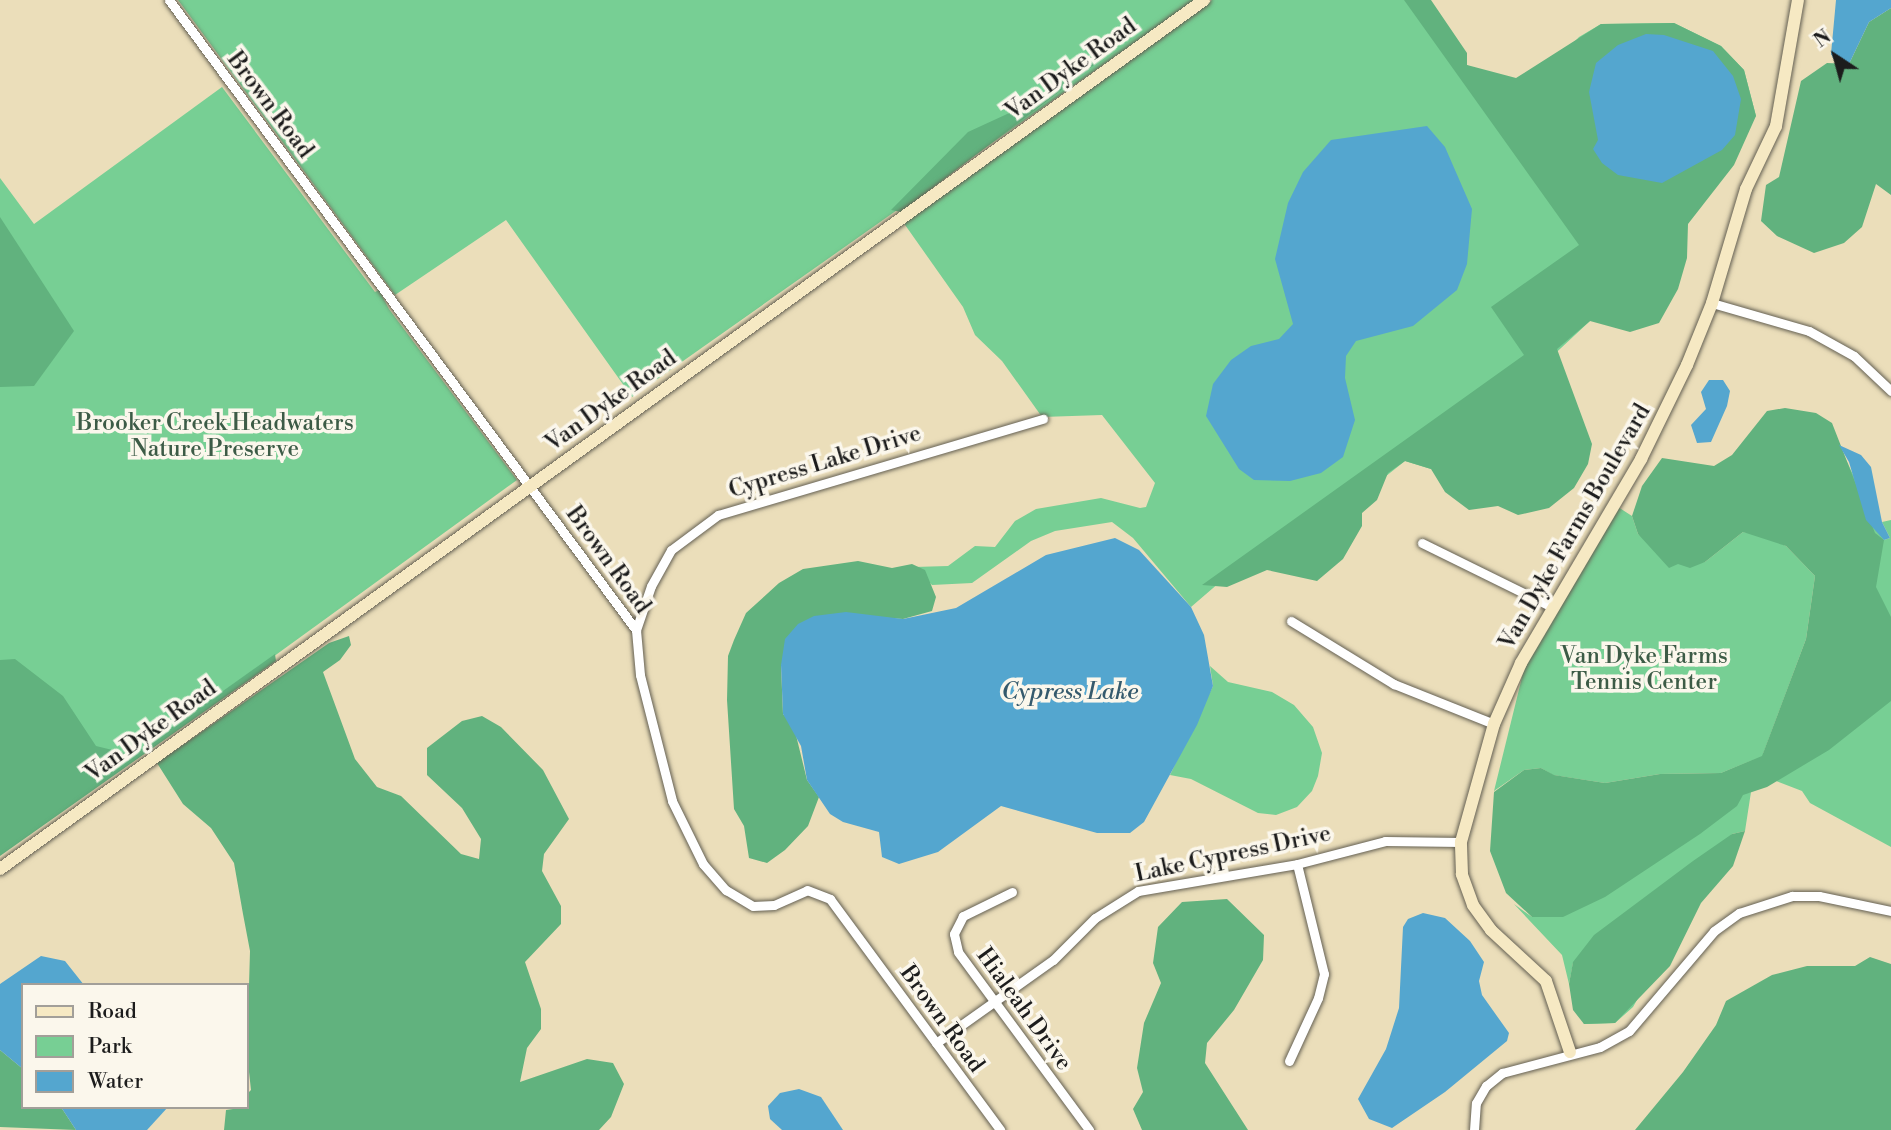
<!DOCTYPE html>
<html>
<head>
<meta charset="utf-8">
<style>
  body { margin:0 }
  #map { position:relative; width:1891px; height:1130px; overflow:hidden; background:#ebdeba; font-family:"Libre Bodoni",serif }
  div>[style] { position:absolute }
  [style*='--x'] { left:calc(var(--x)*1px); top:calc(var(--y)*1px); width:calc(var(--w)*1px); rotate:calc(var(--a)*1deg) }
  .green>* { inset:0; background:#77cf94 }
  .forest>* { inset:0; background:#61b27e }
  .water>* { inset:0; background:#54a6cf }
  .roads { filter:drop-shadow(0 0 2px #646053) drop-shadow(0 0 2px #646053) }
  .street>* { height:9px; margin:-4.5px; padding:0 4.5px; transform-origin:4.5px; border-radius:4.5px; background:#fff }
  .secondary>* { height:12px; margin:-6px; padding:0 6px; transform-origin:6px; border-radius:6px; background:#f6e9c3 }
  span { translate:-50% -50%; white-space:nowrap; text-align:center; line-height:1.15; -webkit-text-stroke:7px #fbf7ec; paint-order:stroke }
  .street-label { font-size:23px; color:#1c1c1c }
  .park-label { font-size:23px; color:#3c5b46 }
  .water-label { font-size:24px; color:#355a6d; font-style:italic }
  .legend { position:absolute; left:21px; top:983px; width:228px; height:126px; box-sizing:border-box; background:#fbf7ec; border:2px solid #a29f99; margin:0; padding:9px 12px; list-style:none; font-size:21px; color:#1c1c1c }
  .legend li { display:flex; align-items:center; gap:14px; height:35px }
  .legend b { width:35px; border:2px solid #a29f99 }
  .north { position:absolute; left:1800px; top:21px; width:70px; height:70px; -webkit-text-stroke:5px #fbf7ec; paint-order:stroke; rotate:324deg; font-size:19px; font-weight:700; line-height:28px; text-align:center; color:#1c1c1c }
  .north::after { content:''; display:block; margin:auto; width:24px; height:32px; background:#1c1c1c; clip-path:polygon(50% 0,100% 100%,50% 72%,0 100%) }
</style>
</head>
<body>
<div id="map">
  <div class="green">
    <div style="clip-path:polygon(178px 0,1195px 0,632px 397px,506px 220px,395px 295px)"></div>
    <div style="clip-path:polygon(1212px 0,1416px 0,1467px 65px,1510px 93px,1537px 82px,1579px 37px,1601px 24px,1674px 23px,1721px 46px,1744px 70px,1756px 116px,1590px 321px,1431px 469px,1405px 461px,1279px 561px,1227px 576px,1191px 607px,1133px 538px,1112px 522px,1055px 531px,1031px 541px,972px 583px,932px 585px,914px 567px,948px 566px,975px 546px,995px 547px,1015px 521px,1036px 509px,1101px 498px,1140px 508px,1146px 507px,1155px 483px,1102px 415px,1042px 417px,1002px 361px,975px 335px,963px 307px,903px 222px)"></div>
    <div style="clip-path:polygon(222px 87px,375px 292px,379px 290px,389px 309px,517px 480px,0 855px,0 178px,34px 224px)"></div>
    <div style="clip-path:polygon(1839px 445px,1884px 540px,1890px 538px,1882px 522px,1891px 520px,1891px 847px,1810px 803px,1802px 791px,1771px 779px,1746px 793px,1751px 792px,1745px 831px,1732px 834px,1633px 1007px,1615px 1023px,1584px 1024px,1576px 1004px,1573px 963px,1569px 984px,1562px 955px,1514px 904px,1532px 917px,1691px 786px,1760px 757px,1721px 773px,1660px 774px,1605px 783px,1553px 775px,1541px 768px,1524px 770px,1494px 791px,1526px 661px,1618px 507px,1632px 516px,1638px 534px,1678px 564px,1705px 562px,1743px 532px,1760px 534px,1786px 546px,1815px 576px,1806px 639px,1763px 754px,1777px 740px,1828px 580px,1714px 476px)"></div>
    <div style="clip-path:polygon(1210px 666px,1228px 682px,1272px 692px,1294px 705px,1313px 727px,1322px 753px,1318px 776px,1312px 791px,1297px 807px,1276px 815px,1258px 813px,1191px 779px,1170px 775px,1213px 686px)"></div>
  </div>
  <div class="forest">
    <div style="clip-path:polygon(1404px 0,1431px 0,1467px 53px,1467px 65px,1516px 78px,1601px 24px,1674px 23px,1721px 46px,1744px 70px,1756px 116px,1734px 165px,1688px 224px,1687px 258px,1678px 289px,1659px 323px,1630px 332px,1590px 321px,1557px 349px,1592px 444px,1588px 464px,1574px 488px,1549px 508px,1518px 515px,1498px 506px,1469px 510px,1445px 492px,1431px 469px,1405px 461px,1388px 473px,1377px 500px,1362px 513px,1362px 526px,1343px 559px,1317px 581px,1267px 570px,1227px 587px,1202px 585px,1524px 355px,1491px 307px,1579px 245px)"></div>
    <div style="clip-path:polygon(1891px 8px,1891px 195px,1876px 184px,1862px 227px,1844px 243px,1814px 253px,1777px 236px,1761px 221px,1766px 185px,1779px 177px,1801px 81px,1827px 63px,1849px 64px,1869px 22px)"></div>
    <div style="clip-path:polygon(1099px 46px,1106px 56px,901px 212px,891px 210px,968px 132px,1033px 102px,1094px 55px)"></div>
    <div style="clip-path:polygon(0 217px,74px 331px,34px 386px,0 387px)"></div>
    <div style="clip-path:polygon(1785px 408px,1816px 413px,1832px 423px,1875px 533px,1884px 540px,1876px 587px,1891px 617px,1891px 701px,1829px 750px,1767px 787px,1743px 795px,1737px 806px,1700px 834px,1605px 897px,1563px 917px,1532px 917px,1506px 893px,1490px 851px,1494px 792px,1524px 770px,1541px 768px,1554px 775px,1605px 783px,1660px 774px,1721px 773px,1762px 756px,1806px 639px,1815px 576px,1786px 546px,1743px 532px,1705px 562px,1690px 568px,1678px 564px,1669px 568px,1638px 534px,1632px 516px,1642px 486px,1662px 458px,1714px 466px,1732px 455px,1767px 411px)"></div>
    <div style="clip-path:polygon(858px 561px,892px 568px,912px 564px,925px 570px,936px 597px,932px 611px,903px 619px,876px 617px,781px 665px,783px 714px,794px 727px,807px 780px,819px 797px,808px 826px,785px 850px,767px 863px,749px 858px,744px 826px,734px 809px,727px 700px,728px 656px,734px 640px,746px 613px,779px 583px,803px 569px)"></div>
    <div style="clip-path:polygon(349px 636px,351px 645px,340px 660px,323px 672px,355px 759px,377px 787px,401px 796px,461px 854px,479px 859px,481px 839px,462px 808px,427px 775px,427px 748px,462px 721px,482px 716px,501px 727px,543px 770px,569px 819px,544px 854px,542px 871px,561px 906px,561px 924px,525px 962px,541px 1009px,541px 1029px,527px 1048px,520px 1082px,587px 1059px,613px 1063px,624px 1084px,611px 1117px,599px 1130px,224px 1130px,226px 1110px,247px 1107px,247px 1094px,251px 1090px,247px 1054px,250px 951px,243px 914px,234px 863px,211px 828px,183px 804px,157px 763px,329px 643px)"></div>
    <div style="clip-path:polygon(275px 654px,276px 661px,0 856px,0 660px,15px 659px,63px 696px,96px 746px,133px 755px)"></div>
    <div style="clip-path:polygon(1745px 831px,1733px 866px,1701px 903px,1670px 966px,1615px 1023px,1584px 1024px,1573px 1010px,1569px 984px,1573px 962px,1594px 935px,1693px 861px,1732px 834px)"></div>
    <div style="clip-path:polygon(1227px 899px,1264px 935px,1263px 960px,1234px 1010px,1207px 1043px,1205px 1063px,1248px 1130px,1142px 1130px,1133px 1109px,1143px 1092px,1137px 1068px,1144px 1023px,1161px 983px,1153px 963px,1158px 927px,1182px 902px)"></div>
    <div style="clip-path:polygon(1870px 957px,1891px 964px,1891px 1130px,1635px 1130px,1683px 1072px,1716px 1025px,1726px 1001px,1772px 975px,1807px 966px,1855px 966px)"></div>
    <div style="clip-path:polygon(0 1050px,23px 1069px,23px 1107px,61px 1107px,76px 1130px,0 1127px)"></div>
  </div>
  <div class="water">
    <div style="clip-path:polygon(1836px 0,1891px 0,1891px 8px,1869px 22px,1849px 64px,1837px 65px,1831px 54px)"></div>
    <div style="clip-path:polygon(1646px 34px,1664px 35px,1713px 51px,1733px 76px,1741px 99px,1735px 135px,1722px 150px,1662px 183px,1618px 175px,1602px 163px,1593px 149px,1598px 140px,1589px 92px,1596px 63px,1618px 45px)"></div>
    <div style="clip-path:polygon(1427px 126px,1445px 147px,1472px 209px,1467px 264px,1457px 290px,1413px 326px,1356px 341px,1346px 356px,1345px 378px,1355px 420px,1343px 457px,1321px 473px,1290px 481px,1254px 480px,1239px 469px,1206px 416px,1213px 384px,1231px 360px,1251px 346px,1279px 339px,1293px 324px,1275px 259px,1288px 203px,1303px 172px,1331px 140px)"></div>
    <div style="clip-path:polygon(1709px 380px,1723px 380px,1730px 391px,1727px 406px,1711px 442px,1697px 443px,1691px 425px,1706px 409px,1701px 392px)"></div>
    <div style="clip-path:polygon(1839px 445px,1861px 455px,1871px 467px,1882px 522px,1890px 538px,1884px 540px,1866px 520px,1849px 462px)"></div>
    <div style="clip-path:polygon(1115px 538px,1139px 550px,1191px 607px,1204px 635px,1213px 686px,1197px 725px,1144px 822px,1130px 833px,1097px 833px,1001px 806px,938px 852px,899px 864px,882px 857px,879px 832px,843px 822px,830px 814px,807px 780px,801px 746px,783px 714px,781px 665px,785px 639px,798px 624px,814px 616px,846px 612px,903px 619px,956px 608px,1046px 555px)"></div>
    <div style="clip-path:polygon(1423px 913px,1445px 918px,1470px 941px,1484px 962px,1479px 981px,1482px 995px,1509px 1033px,1507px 1041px,1445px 1092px,1392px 1128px,1369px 1119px,1358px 1099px,1386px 1049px,1399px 1008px,1403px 927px,1408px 919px)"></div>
    <div style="clip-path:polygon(41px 956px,65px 961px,84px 985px,23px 985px,23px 1069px,0 1050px,0 984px)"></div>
    <div style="clip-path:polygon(799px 1089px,821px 1097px,843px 1130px,782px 1130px,770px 1119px,768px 1106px,780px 1093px)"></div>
    <div style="clip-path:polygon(61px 1107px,168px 1107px,147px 1130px,76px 1130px)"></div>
  </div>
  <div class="roads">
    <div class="street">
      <div style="--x:169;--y:0;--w:784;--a:53.45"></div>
      <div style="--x:636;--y:630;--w:45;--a:84.9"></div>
      <div style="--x:640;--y:675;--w:130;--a:75.7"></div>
      <div style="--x:672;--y:801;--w:70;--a:63.8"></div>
      <div style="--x:703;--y:864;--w:35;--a:49"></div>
      <div style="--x:726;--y:890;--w:31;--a:31"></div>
      <div style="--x:753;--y:906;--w:21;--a:-3"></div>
      <div style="--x:774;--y:905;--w:36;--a:-24"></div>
      <div style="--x:807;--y:890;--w:25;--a:21"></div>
      <div style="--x:830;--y:899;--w:287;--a:53.6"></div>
      <div style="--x:1712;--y:303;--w:101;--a:16.1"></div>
      <div style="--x:1809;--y:331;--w:51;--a:29.1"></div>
      <div style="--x:1854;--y:356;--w:51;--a:43.4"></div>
      <div style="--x:1422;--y:543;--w:145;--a:26.2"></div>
      <div style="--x:1291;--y:621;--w:121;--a:31.5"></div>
      <div style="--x:1394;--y:684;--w:108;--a:21.8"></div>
      <div style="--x:636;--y:630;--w:46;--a:-71.2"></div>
      <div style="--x:651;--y:586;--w:41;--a:-60.9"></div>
      <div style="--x:671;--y:550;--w:59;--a:-36.7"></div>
      <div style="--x:718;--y:515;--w:339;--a:-16.5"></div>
      <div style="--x:1012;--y:892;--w:55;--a:153.9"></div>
      <div style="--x:963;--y:916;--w:20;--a:117"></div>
      <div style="--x:954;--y:934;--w:18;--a:77"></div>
      <div style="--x:958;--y:952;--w:221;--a:53.6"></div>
      <div style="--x:936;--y:1043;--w:143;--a:-35.4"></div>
      <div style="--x:1053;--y:960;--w:59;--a:-45"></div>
      <div style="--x:1095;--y:918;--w:51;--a:-32.1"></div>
      <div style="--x:1138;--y:891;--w:161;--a:-9.6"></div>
      <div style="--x:1297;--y:864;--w:91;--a:-14.6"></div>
      <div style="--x:1385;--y:841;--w:76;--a:0.8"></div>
      <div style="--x:1289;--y:1061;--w:69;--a:-65.3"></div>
      <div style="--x:1318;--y:998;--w:25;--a:-76"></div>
      <div style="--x:1324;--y:974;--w:113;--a:-103.8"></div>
      <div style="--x:1474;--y:1130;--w:27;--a:-86"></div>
      <div style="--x:1476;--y:1103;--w:20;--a:-60"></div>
      <div style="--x:1486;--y:1086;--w:21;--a:-39"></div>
      <div style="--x:1502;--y:1073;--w:101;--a:-14.9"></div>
      <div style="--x:1600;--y:1047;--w:33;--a:-29"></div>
      <div style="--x:1629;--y:1031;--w:131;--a:-49.6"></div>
      <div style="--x:1714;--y:931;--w:31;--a:-36"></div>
      <div style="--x:1739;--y:913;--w:56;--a:-17.8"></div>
      <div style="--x:1792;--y:896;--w:27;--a:0"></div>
      <div style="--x:1819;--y:896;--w:74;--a:11.8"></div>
    </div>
    <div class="secondary">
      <div style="--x:0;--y:869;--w:1485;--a:-35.82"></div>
      <div style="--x:1570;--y:1052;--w:75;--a:-108.7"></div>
      <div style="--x:1546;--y:981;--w:75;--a:-137.2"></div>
      <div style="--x:1491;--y:930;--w:31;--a:-126"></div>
      <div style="--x:1473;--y:905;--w:33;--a:-110"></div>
      <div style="--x:1462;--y:874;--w:32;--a:-92"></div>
      <div style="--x:1461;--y:842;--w:123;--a:-74.4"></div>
      <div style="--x:1494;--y:724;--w:67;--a:-66.1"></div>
      <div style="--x:1521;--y:663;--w:237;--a:-59.5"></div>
      <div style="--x:1641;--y:459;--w:105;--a:-63.9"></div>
      <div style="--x:1687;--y:365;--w:67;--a:-68"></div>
      <div style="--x:1712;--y:303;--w:119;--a:-73.4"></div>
      <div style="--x:1746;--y:189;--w:70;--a:-64.5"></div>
      <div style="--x:1776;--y:126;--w:128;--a:-80.1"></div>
    </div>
  </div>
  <div class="street-label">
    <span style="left:1071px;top:69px;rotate:-36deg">Van Dyke Road</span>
    <span style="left:270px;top:105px;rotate:53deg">Brown Road</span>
    <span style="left:611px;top:401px;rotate:-36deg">Van Dyke Road</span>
    <span style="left:825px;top:462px;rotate:-17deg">Cypress Lake Drive</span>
    <span style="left:1575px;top:527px;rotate:-60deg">Van Dyke Farms Boulevard</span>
    <span style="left:608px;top:560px;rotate:54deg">Brown Road</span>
    <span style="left:151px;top:731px;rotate:-36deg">Van Dyke Road</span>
    <span style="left:1233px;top:854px;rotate:-12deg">Lake Cypress Drive</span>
    <span style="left:1024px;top:1009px;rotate:54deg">Hialeah Drive</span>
    <span style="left:942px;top:1019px;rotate:54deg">Brown Road</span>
  </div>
  <div class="park-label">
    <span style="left:215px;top:436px">Brooker Creek Headwaters<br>Nature Preserve</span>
    <span style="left:1644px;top:669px">Van Dyke Farms<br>Tennis Center</span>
  </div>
  <div class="water-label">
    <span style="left:1070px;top:693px">Cypress Lake</span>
  </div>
  <ul class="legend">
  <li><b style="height:9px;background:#f6e9c3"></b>Road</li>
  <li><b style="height:19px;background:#77cf94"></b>Park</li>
  <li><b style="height:19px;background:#54a6cf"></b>Water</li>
  </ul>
  <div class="north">N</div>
</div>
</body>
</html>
